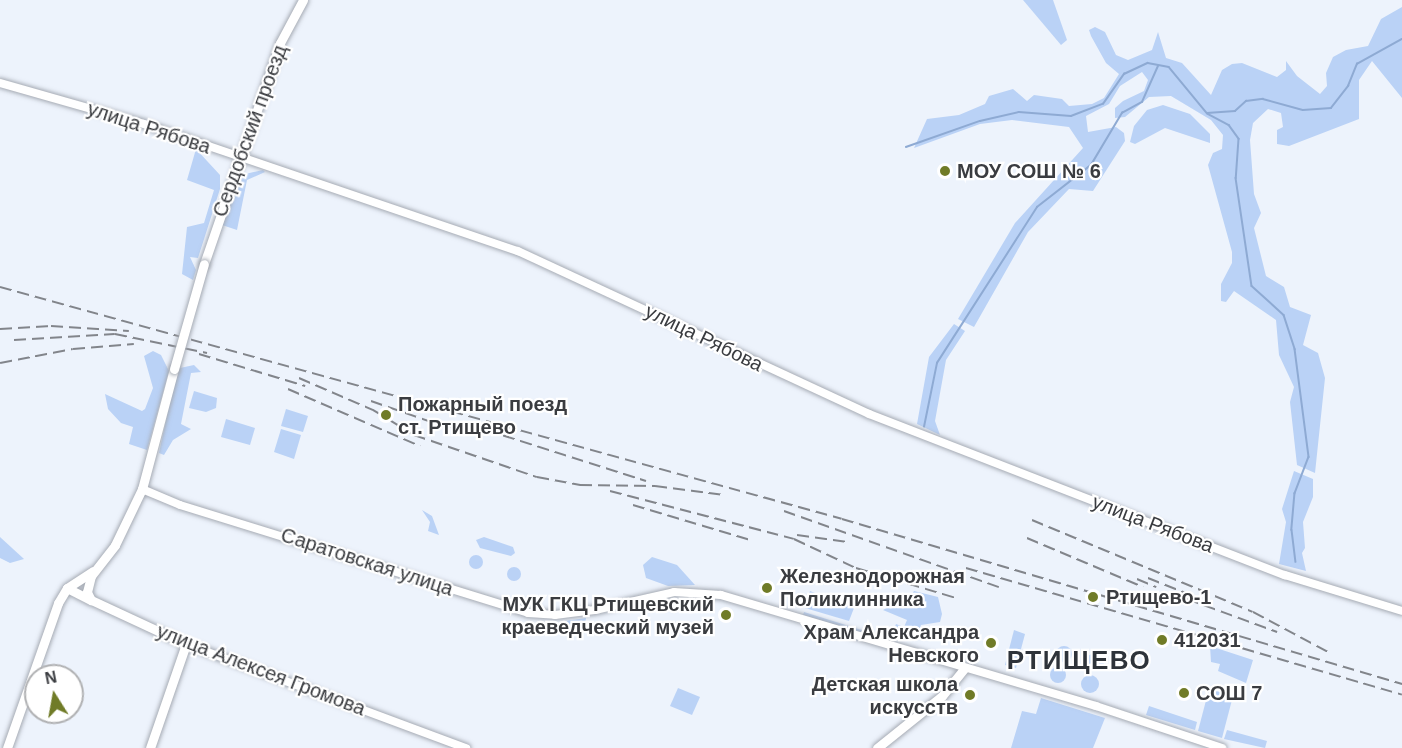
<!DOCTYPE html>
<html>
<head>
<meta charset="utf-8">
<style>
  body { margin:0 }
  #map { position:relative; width:1402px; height:748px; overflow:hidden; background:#edf3fc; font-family:Arial,sans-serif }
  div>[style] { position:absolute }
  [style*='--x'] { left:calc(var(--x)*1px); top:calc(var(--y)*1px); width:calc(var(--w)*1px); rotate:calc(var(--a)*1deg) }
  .green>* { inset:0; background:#bad2f6 }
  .round { border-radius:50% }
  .stream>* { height:1.5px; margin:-0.75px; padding:0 0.75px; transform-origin:0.75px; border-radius:0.75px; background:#8eaad3 }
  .roads { filter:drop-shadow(0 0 2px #a6abb4) drop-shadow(0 0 2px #a6abb4) }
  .minor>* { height:8px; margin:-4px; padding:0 4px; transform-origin:4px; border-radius:4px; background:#fff }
  .major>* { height:9px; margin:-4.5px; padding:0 4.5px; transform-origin:4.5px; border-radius:4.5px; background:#fff }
  .rail>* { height:1.5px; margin-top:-0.75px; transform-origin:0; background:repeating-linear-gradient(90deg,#82858b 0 12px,transparent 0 18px) }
  .bridges { filter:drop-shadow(0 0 2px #a6abb4) drop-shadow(0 0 2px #a6abb4) }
  .major-bridge>* { height:9px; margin:-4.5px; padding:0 4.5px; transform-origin:4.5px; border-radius:4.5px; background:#fff }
  .dots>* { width:16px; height:16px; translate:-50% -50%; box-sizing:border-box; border:3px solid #fff; border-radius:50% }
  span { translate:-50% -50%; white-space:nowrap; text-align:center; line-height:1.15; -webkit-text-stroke:4.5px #fff; paint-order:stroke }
  .street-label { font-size:20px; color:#3a3c40 }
  .poi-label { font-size:20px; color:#3a3c40; font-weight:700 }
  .left { translate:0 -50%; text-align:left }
  .right { translate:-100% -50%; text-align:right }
  .district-label { font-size:26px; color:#2e333a; font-weight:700; letter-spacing:1.5px }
  .north { position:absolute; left:24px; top:664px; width:60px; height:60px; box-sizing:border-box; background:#fff; border:2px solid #b0b1b3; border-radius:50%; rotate:349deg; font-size:16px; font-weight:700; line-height:24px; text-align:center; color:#3a3c40 }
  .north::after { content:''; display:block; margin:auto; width:21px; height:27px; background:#707b27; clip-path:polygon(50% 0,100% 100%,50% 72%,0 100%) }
</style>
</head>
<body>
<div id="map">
  <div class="green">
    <div style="clip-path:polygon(1023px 0,1053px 0,1067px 40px,1061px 45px)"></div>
    <div style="clip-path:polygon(1402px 7px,1402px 98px,1372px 61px,1359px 80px,1359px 119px,1289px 146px,1277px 144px,1277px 130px,1283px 127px,1281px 113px,1268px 109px,1253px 123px,1250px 140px,1254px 194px,1261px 213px,1254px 228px,1266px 276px,1284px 287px,1290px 307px,1311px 315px,1303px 345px,1318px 353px,1325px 378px,1315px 473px,1297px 465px,1290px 402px,1294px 387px,1279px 355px,1276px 320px,1234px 291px,1226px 302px,1221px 301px,1221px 284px,1232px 263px,1232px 252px,1208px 165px,1213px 153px,1222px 149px,1223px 135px,1211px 120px,1171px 96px,1149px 97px,1125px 117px,1115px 118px,1115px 108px,1123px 101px,1144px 91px,1148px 80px,1142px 72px,1120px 86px,1109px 104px,1086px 116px,1088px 132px,1116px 127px,1124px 133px,1125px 141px,1093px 191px,1069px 189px,1028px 232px,974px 327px,958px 319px,1015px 223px,1083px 148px,1069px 127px,1012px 120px,980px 124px,914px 148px,927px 119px,959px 115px,985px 104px,989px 96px,1013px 89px,1027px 101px,1034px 95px,1062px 99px,1069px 106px,1092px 104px,1104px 98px,1119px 74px,1106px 63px,1091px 36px,1089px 30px,1095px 27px,1105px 32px,1116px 55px,1128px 60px,1152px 50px,1158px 32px,1166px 58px,1182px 63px,1211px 95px,1222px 70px,1232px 64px,1242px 63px,1277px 77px,1286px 70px,1286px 61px,1297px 76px,1320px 94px,1327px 86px,1326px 73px,1333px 57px,1346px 50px,1368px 46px,1381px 19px)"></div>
    <div style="clip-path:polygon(1163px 105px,1190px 114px,1210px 134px,1210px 143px,1165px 128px,1135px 144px,1130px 142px,1134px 126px,1147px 110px)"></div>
    <div style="clip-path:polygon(196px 149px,220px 175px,220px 189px,198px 258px,190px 257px,196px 270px,193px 280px,182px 274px,187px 227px,204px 223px,214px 190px,187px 180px)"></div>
    <div style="clip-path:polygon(263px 170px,265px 172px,247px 180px,237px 230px,219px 224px,235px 184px,245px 174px)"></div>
    <div style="clip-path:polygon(954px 324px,965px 331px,946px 360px,935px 421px,940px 435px,917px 424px,929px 357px)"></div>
    <div style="clip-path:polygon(153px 351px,161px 355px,169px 371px,147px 450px,129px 444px,133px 427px,121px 423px,108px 409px,105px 394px,142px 411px,145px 409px,153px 388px,144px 356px)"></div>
    <div style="clip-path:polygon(194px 365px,201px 372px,191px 373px,181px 424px,191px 429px,173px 440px,164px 455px,159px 453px,174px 383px,180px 368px)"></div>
    <div style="clip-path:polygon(194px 391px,217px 398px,216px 408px,206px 412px,189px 408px)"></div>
    <div style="clip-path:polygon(286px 409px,308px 416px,303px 432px,281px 426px)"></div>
    <div style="clip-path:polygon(226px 419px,255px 428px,250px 445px,221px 437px)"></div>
    <div style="clip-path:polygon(281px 429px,301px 435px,294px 459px,274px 452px)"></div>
    <div style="clip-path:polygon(1294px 471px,1313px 479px,1313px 497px,1303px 522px,1305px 548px,1302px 553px,1306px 571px,1279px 564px,1286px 522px,1282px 509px)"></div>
    <div style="clip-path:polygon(422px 510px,432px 516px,439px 535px,428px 531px,430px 522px)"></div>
    <div style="clip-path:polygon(0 537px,24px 559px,10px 563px,0 558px)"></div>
    <div style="clip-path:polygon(484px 537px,513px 547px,515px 553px,511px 556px,480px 548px,476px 540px)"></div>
    <div class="round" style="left:469px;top:555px;width:14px;height:14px"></div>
    <div style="clip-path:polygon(652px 557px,677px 565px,695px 585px,668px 586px,646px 578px,643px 565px)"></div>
    <div class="round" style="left:507px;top:567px;width:14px;height:14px"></div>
    <div style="clip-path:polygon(810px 591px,854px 608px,849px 621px,805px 608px)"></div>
    <div style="clip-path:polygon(914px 591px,938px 597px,942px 614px,940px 622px,921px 625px,915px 641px,892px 635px,896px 624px,904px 627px,907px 620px,883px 610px,900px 601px,906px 603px)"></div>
    <div style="clip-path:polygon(804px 612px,868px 632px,867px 635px,803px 615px)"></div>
    <div style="clip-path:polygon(586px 618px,583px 634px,564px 624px,565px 621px)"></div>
    <div style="clip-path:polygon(1014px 630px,1025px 634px,1016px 668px,1005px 665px)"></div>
    <div style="clip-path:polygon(1210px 646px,1253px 660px,1246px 683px,1218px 671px,1220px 664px,1211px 662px)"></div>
    <div class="round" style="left:1056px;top:646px;width:16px;height:16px"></div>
    <div class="round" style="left:1086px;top:653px;width:18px;height:18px"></div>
    <div class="round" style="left:1050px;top:667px;width:16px;height:16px"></div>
    <div class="round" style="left:1081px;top:675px;width:18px;height:18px"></div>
    <div style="clip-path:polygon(678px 688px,700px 697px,692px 715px,670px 706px)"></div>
    <div style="clip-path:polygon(1209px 689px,1233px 696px,1222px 738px,1198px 731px)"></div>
    <div style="clip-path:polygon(1041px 698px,1105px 718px,1093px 748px,1011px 748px,1022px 711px,1036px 714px)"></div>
    <div style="clip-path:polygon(1149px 706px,1197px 722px,1195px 730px,1146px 715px)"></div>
    <div style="clip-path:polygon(1227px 730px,1267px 741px,1265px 748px,1224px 739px)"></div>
  </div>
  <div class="stream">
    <div style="--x:1208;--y:114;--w:24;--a:28"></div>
    <div style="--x:1229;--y:125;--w:17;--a:54"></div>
    <div style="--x:1239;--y:139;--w:39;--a:94"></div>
    <div style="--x:1236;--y:178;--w:109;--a:81.6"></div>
    <div style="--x:1252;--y:286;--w:43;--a:42.2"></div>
    <div style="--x:1284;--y:315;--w:36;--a:72"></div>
    <div style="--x:1295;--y:349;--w:109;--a:82.6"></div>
    <div style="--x:1309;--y:457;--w:39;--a:111"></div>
    <div style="--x:1295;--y:493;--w:37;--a:95"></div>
    <div style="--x:1292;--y:530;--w:32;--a:83"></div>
    <div style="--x:906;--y:147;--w:78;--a:-19.4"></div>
    <div style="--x:980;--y:121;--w:40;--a:-13"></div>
    <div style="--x:1019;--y:112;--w:52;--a:4.4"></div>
    <div style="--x:1071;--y:116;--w:34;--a:-21"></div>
    <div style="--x:1103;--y:104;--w:37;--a:-55"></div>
    <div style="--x:1124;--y:74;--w:26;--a:-25"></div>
    <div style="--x:1148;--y:63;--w:21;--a:11"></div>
    <div style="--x:1169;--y:67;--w:60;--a:50.4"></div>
    <div style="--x:1207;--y:113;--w:28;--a:-4"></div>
    <div style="--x:1235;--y:111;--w:15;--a:-42"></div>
    <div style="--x:1246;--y:101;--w:17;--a:-7"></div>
    <div style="--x:1263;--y:99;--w:41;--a:15.4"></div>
    <div style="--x:1303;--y:110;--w:28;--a:-4"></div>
    <div style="--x:1331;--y:108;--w:28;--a:-52"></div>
    <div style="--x:1348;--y:86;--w:24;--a:-68"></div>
    <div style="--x:1357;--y:64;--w:51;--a:-29.1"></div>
    <div style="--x:924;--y:427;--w:65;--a:-78.5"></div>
    <div style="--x:937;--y:363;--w:185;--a:-57.3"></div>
    <div style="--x:1037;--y:207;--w:68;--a:-37.9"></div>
    <div style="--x:1091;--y:165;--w:61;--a:-59.2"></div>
    <div style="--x:1122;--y:113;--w:23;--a:-29"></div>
    <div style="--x:1142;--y:102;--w:39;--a:-66"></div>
  </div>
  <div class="roads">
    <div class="minor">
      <div style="--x:0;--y:83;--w:150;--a:15.9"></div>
      <div style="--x:144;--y:124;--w:395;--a:18.8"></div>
      <div style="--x:518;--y:251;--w:387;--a:24.9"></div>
      <div style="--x:869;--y:414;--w:446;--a:21.2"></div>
      <div style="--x:1285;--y:575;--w:122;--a:17.1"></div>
      <div style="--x:142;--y:489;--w:41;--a:22.8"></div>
      <div style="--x:180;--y:505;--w:364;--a:17.2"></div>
      <div style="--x:528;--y:613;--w:27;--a:4"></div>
      <div style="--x:555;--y:615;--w:40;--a:-7.1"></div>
      <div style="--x:595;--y:610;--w:81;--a:-12.8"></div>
      <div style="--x:674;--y:592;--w:47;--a:3.7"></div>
      <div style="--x:721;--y:595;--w:391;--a:16.5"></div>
      <div style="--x:1096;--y:706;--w:133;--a:18.4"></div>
      <div style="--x:186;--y:644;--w:299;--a:20.4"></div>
    </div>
    <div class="major">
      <div style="--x:204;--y:264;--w:234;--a:-71"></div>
      <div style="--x:280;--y:43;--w:49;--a:-61.9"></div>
      <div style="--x:67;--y:588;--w:27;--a:27"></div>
      <div style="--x:7;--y:748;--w:154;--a:-70.6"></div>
      <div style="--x:58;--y:603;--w:17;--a:-59"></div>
      <div style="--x:67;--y:588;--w:31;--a:-33"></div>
      <div style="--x:150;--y:748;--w:110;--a:-70.9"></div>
      <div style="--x:186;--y:644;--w:105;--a:-155.1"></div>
      <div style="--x:91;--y:600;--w:9;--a:-117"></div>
      <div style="--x:87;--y:592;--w:16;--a:-76"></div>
      <div style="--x:91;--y:576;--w:39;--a:-52"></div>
      <div style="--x:115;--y:545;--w:62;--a:-64.3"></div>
      <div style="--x:142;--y:489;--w:124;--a:-75.1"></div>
      <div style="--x:877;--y:748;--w:83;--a:-38.7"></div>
      <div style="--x:942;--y:696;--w:36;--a:-51"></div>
    </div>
  </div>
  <div class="rail">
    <div style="--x:0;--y:287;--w:873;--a:15.4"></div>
    <div style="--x:842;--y:519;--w:584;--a:16.42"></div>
    <div style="--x:0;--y:329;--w:51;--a:-3.4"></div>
    <div style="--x:51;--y:326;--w:78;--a:3.7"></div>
    <div style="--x:14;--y:340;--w:101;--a:-3.4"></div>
    <div style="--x:115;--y:334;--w:94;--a:11.7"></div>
    <div style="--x:199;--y:354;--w:111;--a:16.8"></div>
    <div style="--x:0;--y:363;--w:74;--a:-10.9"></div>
    <div style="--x:73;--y:349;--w:61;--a:-4.7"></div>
    <div style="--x:299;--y:378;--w:81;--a:23.4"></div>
    <div style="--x:373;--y:410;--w:48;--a:31.4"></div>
    <div style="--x:414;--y:435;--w:130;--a:18.9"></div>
    <div style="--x:537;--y:477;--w:44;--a:10.5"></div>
    <div style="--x:580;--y:485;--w:75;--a:0.8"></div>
    <div style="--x:655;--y:486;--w:70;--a:7.4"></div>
    <div style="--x:288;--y:389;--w:144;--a:23.4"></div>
    <div style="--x:371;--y:401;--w:97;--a:19.2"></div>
    <div style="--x:486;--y:430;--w:168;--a:17.7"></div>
    <div style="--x:610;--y:491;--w:190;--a:14.6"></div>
    <div style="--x:794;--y:539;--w:68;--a:25.1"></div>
    <div style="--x:856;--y:568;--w:104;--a:16.7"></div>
    <div style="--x:633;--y:505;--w:126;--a:16.6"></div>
    <div style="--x:784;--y:511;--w:228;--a:19.5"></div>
    <div style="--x:1032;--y:520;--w:239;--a:22.6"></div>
    <div style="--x:1253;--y:612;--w:87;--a:28"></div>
    <div style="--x:797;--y:535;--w:51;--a:7.8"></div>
    <div style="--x:1027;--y:538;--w:126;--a:22.9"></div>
    <div style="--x:966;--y:568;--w:454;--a:16.2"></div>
    <div style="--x:1148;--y:578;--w:54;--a:21.8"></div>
    <div style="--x:1137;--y:579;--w:21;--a:23"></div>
    <div style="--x:1187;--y:599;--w:96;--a:20.1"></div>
  </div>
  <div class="bridges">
    <div class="major-bridge">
      <div style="--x:174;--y:369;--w:109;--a:-74.1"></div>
    </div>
  </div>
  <div class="dots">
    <div style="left:945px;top:171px;background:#707b27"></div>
    <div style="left:386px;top:415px;background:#707b27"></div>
    <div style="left:767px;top:588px;background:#707b27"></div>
    <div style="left:1093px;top:597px;background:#707b27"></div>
    <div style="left:726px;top:615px;background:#707b27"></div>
    <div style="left:1162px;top:640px;background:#707b27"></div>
    <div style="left:991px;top:643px;background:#707b27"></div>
    <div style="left:1184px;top:693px;background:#707b27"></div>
    <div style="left:970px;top:695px;background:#707b27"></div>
  </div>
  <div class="street-label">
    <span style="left:149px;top:128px;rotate:18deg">улица Рябова</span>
    <span style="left:250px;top:131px;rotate:-70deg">Сердобский проезд</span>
    <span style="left:704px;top:338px;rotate:26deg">улица Рябова</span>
    <span style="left:1153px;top:524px;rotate:21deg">улица Рябова</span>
    <span style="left:367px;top:562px;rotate:18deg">Саратовская улица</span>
    <span style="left:261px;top:670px;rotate:21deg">улица Алексея Громова</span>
  </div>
  <div class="poi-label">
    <span class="left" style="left:957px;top:171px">МОУ СОШ № 6</span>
    <span class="left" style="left:398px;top:416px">Пожарный поезд<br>ст. Ртищево</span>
    <span class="left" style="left:780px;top:588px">Железнодорожная<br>Поликлинника</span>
    <span class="left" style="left:1106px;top:597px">Ртищево-1</span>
    <span class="right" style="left:714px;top:616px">МУК ГКЦ Ртищевский<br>краеведческий музей</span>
    <span class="right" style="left:979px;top:644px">Храм Александра<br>Невского</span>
    <span class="left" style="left:1174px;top:640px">412031</span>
    <span class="right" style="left:958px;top:696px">Детская школа<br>искусств</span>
    <span class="left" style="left:1196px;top:693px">СОШ 7</span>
  </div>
  <div class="district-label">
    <span style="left:1079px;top:661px">РТИЩЕВО</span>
  </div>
  <div class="north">N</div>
</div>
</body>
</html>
